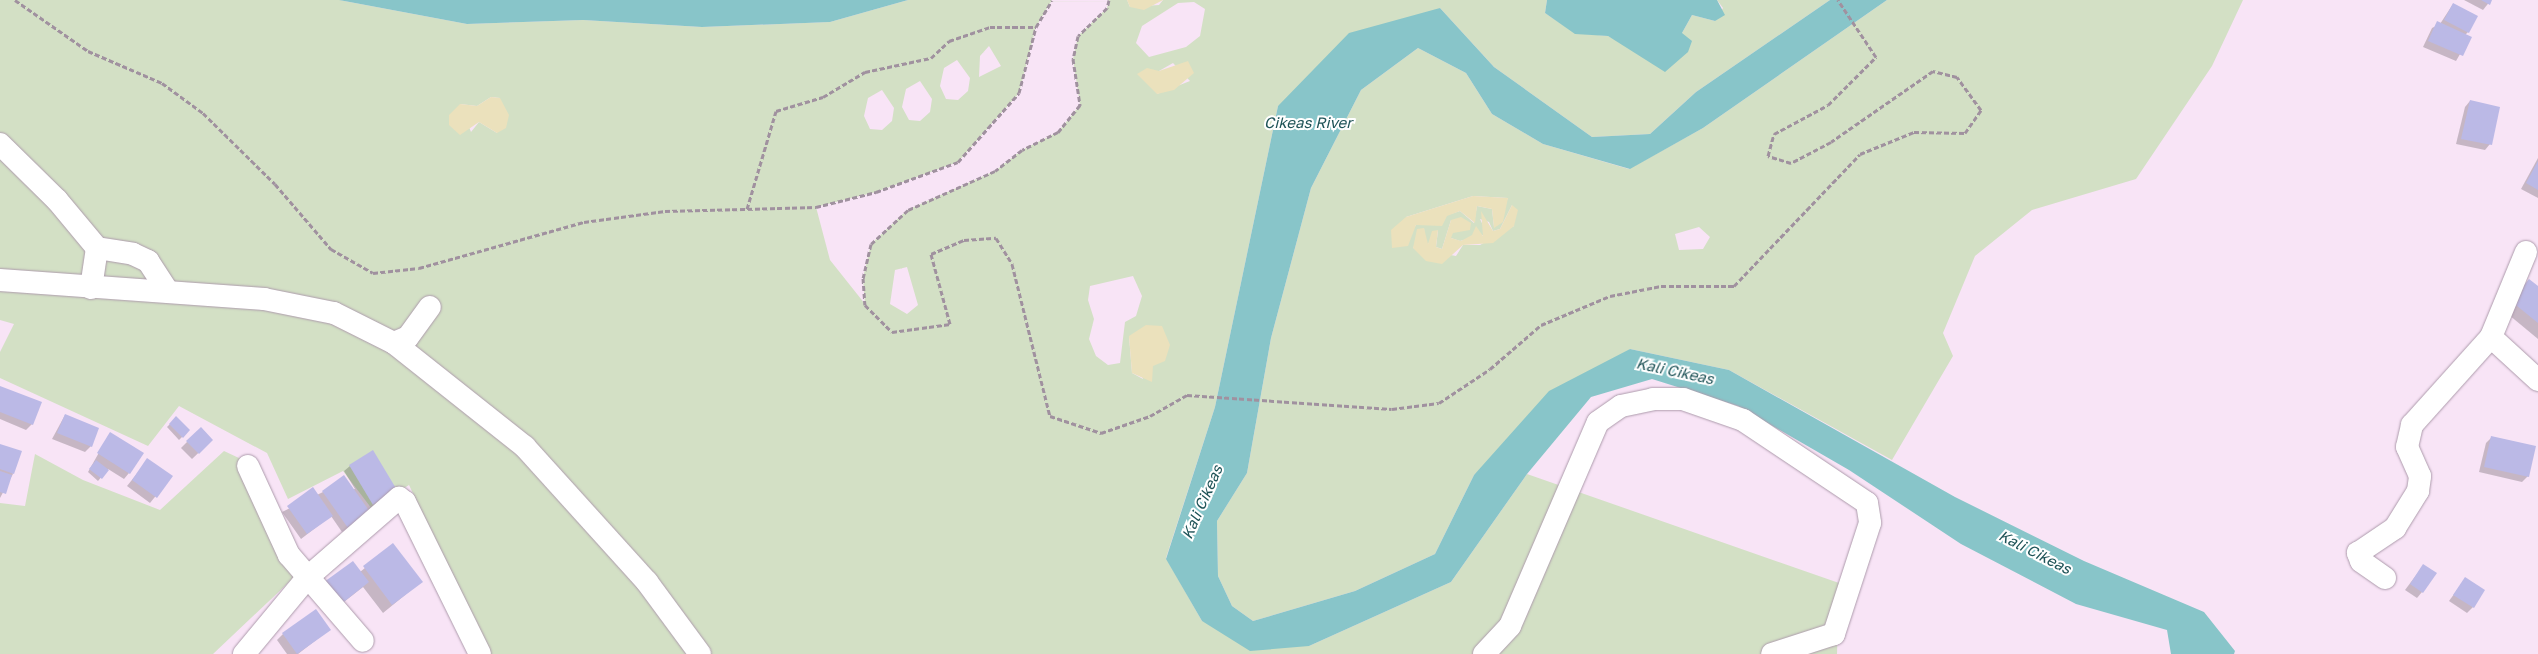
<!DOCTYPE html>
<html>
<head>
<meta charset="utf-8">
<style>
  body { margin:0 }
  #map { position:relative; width:2538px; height:654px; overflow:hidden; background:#f8e4f6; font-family:"Golos Text",sans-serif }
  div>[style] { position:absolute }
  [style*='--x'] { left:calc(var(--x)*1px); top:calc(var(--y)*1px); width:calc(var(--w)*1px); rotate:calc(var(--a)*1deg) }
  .green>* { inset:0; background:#d3e0c5 }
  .sand>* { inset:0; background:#ebe1bc }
  .water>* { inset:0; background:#88c5c9 }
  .shadow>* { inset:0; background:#0003 }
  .building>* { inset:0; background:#bbb9e6 }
  .path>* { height:3px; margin-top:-1.5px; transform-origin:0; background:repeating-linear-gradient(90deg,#a0919f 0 5px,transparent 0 7.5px) }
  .roads { filter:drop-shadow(0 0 1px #ad9bac) drop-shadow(0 0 1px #ad9bac) }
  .minor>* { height:22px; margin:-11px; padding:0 11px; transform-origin:11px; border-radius:11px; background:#fff }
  span { translate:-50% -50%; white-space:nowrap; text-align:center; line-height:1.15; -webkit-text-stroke:4px #fff; paint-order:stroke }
  .water-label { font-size:15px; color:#1e5357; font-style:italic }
</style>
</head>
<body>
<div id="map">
  <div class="green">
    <div style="clip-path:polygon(evenodd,0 0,339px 0,467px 24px,583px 20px,702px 27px,830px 22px,908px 0,1052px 0,1036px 27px,1019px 93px,958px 162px,876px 192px,816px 207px,830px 260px,865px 304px,863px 278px,871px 244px,907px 210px,995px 171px,1022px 150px,1058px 132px,1080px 105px,1073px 59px,1078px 36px,1107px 8px,1109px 0,1127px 0,1130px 7px,1159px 5px,1163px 0,1547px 0,1545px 13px,1575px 33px,1608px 36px,1635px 50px,1682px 33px,1692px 15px,1715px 21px,1723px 8px,1717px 0,1830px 0,1696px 92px,1650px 134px,1592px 137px,1494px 67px,1440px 8px,1278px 106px,1215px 407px,1166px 558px,1202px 621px,1309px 646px,1451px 582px,1527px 474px,1839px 583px,1837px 654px,490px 654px,409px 485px,372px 509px,343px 471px,288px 499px,267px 453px,179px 406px,148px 446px,0 378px,0 352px,14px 324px,0 320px,0 0,1194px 2px,1205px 9px,1200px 36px,1186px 47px,1149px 57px,1136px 43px,1142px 26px,1178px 3px,1194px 2px,0 0,989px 46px,1001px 66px,979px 77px,980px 56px,989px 46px,0 0,957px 60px,970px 78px,968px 91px,958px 100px,946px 99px,940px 86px,944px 68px,957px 60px,0 0,1173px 63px,1190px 81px,1157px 94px,1159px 71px,1173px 63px,0 0,920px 81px,932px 99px,930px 112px,920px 121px,909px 120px,902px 107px,906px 89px,920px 81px,0 0,882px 90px,894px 108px,892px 121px,882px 130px,870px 129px,864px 116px,868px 98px,882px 90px,0 0,491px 97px,500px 98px,497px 133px,479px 122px,471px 132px,460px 104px,477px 106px,491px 97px,0 0,907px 267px,918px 305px,907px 314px,890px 304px,895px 270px,907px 267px,0 0,1133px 276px,1142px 296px,1136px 316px,1125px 322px,1120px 363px,1108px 365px,1096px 356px,1089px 339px,1094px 319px,1088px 300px,1090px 286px,1133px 276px,0 0,1129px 336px,1143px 379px,1132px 373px,1129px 336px)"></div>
    <div style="clip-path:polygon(evenodd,1887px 0,2243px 0,2212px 66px,2136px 179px,2032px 210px,1975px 256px,1943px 333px,1953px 356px,1892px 460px,1729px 370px,1630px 349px,1474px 475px,1435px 554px,1355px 591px,1253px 621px,1232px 606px,1218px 576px,1217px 521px,1247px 473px,1271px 338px,1311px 188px,1361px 90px,1418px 48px,1466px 73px,1492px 114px,1543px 144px,1629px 169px,1703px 128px,1887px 0,1473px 196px,1508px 198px,1494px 227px,1492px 209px,1477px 206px,1474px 223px,1460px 211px,1416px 225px,1410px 235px,1406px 217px,1473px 196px,1887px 0,1512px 205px,1514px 226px,1480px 245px,1463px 245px,1456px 256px,1413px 248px,1424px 228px,1425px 243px,1428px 244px,1438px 230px,1436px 247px,1442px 249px,1451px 220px,1451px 238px,1460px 241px,1487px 234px,1480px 219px,1489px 222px,1493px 231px,1500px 229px,1512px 205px,1887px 0,1699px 227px,1710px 237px,1703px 249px,1679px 250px,1675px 234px,1699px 227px)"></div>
    <div style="clip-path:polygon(224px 451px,256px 466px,304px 568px,213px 654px,0 654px,0 503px,25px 506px,35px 454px,83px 480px,160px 510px)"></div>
  </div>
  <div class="sand">
    <div style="clip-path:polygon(1127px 0,1163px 0,1144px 10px,1130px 7px)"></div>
    <div style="clip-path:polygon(1188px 61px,1194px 73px,1174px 90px,1157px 94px,1137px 74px,1147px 68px,1159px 71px)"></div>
    <div style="clip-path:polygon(491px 97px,500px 98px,509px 115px,506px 128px,497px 133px,479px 122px,460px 135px,449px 125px,449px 115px,460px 104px,477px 106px)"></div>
    <div style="clip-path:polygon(1473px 196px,1508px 198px,1503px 222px,1494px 228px,1492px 209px,1477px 206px,1475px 223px,1460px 211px,1447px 216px,1442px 226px,1416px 225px,1408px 246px,1392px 248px,1391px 230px,1406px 217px)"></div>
    <div style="clip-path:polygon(1512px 205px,1518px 210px,1514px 226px,1493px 243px,1463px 245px,1442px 264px,1426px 261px,1413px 248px,1417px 229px,1424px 228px,1428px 244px,1432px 231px,1438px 230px,1436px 247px,1442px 249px,1451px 220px,1461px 217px,1471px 223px,1470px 230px,1453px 233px,1451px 238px,1461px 241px,1472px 235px,1476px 226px,1483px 236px,1481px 211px,1493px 231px,1500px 229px)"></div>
    <div style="clip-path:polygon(1146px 325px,1162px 326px,1170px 345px,1165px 361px,1153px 366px,1152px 382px,1132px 373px,1129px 336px)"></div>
  </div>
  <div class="water">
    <div style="clip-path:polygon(339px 0,908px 0,830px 22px,702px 27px,583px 20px,467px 24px)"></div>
    <div style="clip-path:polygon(1547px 0,1717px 0,1725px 15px,1715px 21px,1692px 15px,1682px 33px,1692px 41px,1688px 52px,1665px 72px,1608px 36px,1575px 34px,1545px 13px)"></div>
    <div style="clip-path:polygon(1830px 0,1887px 0,1703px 128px,1630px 169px,1543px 144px,1492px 114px,1466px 73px,1418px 48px,1361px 90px,1311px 188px,1271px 338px,1247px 473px,1217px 521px,1218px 576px,1232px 606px,1253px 621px,1355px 591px,1435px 554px,1474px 475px,1549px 391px,1630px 349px,1729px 370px,1955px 497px,2084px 561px,2204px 612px,2235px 651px,2234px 654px,2171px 654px,2167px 630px,2076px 604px,1961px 544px,1849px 470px,1738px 406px,1652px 379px,1591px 397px,1527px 474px,1451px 582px,1309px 646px,1250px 651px,1202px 621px,1166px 559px,1215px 407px,1278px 106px,1349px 33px,1440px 8px,1494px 67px,1592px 137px,1650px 134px,1696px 92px)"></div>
  </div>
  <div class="shadow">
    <div style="clip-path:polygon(2464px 0,2491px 0,2483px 10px)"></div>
    <div style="clip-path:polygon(2453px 4px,2468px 32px,2465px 35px,2470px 37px,2456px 61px,2423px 47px,2432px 28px,2440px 24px)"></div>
    <div style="clip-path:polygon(2470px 101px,2490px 144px,2485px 150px,2456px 144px,2465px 107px)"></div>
    <div style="clip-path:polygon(2538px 158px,2538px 198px,2521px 189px)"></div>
    <div style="clip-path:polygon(2538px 288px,2538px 339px,2503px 310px)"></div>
    <div style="clip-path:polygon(0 387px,32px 424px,26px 430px,0 419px)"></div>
    <div style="clip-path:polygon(65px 415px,91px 446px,85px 452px,52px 439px)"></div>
    <div style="clip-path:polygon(176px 418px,189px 430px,179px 440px,167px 427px)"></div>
    <div style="clip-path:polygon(201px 428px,212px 440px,192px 459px,181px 448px)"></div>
    <div style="clip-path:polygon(110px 433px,129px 473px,124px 479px,108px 469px,98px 481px,88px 472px)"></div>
    <div style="clip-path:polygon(2491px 438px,2528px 476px,2522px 482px,2479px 472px,2486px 443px)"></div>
    <div style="clip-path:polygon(0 445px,13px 474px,0 498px)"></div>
    <div style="clip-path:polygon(148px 460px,171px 477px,150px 503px,127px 486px)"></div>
    <div style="clip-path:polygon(350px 466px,390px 496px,342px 532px,331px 516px,301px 539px,282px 512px,323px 492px,355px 489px,344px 471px)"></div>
    <div style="clip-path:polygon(393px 545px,421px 582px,383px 613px,363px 587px,335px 609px,360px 572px)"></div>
    <div style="clip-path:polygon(2423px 566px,2422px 592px,2417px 598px,2405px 590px)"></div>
    <div style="clip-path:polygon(2465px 579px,2473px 607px,2467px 613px,2449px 601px)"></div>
    <div style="clip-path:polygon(329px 630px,298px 654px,287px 654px,277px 640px,283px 634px)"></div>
  </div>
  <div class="building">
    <div style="clip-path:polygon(2481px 0,2492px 0,2490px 5px)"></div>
    <div style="clip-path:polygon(2453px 3px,2478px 16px,2469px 33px,2444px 20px)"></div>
    <div style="clip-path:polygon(2437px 21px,2472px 37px,2463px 56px,2428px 41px)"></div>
    <div style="clip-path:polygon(2470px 100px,2500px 107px,2492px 145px,2461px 139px)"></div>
    <div style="clip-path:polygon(2538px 161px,2538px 190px,2526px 183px)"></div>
    <div style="clip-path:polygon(2529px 279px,2538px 286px,2538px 323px,2511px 301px)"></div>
    <div style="clip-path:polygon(0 386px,42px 402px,33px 425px,0 412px)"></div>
    <div style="clip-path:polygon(65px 414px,99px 428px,92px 447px,57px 433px)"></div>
    <div style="clip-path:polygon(176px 416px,190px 430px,183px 438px,169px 424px)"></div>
    <div style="clip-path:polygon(201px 427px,213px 440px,199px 454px,186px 441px)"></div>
    <div style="clip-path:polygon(110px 432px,144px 453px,130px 474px,97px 453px)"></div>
    <div style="clip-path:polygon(2491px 436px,2536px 446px,2529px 477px,2484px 467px)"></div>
    <div style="clip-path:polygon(0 444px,22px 451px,14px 474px,0 469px)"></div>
    <div style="clip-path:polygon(373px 450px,397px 490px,373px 505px,349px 465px)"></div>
    <div style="clip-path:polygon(147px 458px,173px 476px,157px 498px,132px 480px)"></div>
    <div style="clip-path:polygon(96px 460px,109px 470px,102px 479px,89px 469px)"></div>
    <div style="clip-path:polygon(0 471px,12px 475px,6px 494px,0 492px)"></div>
    <div style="clip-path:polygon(344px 475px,370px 512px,348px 528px,322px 491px)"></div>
    <div style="clip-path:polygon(313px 487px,333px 516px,307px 534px,287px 506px)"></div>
    <div style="clip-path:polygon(393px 543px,423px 582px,392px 605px,363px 566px)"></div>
    <div style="clip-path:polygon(353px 561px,369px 582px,341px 604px,324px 582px)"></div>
    <div style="clip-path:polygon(2423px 564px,2437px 573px,2423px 593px,2410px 584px)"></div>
    <div style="clip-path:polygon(2465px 577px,2485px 590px,2474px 608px,2453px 595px)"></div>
    <div style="clip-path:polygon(316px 609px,331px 630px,297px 654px,282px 633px)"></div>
  </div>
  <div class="path">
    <div style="--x:15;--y:0;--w:89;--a:34.9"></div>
    <div style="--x:88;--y:51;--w:81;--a:23.4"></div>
    <div style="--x:162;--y:83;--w:51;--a:36.2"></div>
    <div style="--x:203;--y:113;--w:101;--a:44.6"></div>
    <div style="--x:275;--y:184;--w:86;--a:49.3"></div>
    <div style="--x:331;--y:249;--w:48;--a:29.7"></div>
    <div style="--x:373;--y:273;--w:46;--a:-6.2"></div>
    <div style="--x:419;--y:268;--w:171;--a:-15.6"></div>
    <div style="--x:584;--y:222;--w:82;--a:-7.7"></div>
    <div style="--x:665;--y:211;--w:151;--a:-1.5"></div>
    <div style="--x:816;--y:207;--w:62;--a:-14"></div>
    <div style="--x:876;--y:192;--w:87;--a:-20.1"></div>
    <div style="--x:958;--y:162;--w:92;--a:-48.5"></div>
    <div style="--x:1019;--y:93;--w:68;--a:-75.6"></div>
    <div style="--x:1036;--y:27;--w:31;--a:-59"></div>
    <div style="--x:1109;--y:0;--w:8;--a:104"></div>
    <div style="--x:1107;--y:8;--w:40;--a:136"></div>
    <div style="--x:1078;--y:36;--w:24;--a:102"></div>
    <div style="--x:1073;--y:59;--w:47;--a:81.3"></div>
    <div style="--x:1080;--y:105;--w:35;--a:129"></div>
    <div style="--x:1058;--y:132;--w:40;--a:153.4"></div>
    <div style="--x:1022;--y:150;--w:34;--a:142"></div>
    <div style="--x:995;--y:171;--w:95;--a:155.9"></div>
    <div style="--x:908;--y:210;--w:50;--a:137.4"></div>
    <div style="--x:871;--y:244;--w:35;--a:103"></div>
    <div style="--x:863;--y:278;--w:27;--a:86"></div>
    <div style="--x:865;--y:305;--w:38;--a:45"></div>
    <div style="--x:892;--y:332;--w:59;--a:-7.9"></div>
    <div style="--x:950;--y:324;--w:73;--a:-105.2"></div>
    <div style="--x:931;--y:254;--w:36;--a:-23"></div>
    <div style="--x:964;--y:240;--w:32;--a:-4"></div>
    <div style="--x:996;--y:238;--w:31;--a:58"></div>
    <div style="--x:1012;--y:264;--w:157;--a:76"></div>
    <div style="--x:1050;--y:416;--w:54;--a:18.4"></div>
    <div style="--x:1101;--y:433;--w:52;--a:-19.1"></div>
    <div style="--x:1150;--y:416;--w:43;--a:-29.6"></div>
    <div style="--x:1187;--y:395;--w:205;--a:3.9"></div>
    <div style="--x:1392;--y:409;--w:47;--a:-7.3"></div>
    <div style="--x:1439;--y:403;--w:61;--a:-33.7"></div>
    <div style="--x:1490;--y:369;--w:67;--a:-40.8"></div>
    <div style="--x:1541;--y:325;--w:75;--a:-22.8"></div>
    <div style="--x:1610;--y:296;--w:52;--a:-11.1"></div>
    <div style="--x:1661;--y:286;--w:73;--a:0"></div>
    <div style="--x:1734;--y:286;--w:182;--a:-46.3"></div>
    <div style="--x:1860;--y:154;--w:58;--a:-22.2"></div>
    <div style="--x:1914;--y:132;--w:51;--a:1.1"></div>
    <div style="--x:1965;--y:133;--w:28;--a:-55"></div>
    <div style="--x:1981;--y:110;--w:41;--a:-126"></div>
    <div style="--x:1957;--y:77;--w:25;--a:-166"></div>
    <div style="--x:1933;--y:71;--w:124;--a:145.2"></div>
    <div style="--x:1831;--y:142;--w:45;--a:152.3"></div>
    <div style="--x:1791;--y:163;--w:24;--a:-163"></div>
    <div style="--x:1768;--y:156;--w:23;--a:-75"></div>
    <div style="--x:1774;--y:134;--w:61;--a:-28.2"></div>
    <div style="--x:1828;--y:105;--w:68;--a:-45"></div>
    <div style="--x:1876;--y:57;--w:69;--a:-123.7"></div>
    <div style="--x:747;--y:209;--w:102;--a:-73.5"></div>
    <div style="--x:776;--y:111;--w:49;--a:-16.6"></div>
    <div style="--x:823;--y:97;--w:49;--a:-30.8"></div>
    <div style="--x:865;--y:72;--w:67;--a:-12"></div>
    <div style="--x:931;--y:58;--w:25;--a:-43"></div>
    <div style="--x:949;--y:41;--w:43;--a:-18.9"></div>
    <div style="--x:990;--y:27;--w:46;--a:0"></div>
  </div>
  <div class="roads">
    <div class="minor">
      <div style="--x:0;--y:144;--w:80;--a:44.5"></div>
      <div style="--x:57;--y:200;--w:62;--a:50.2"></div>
      <div style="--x:97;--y:248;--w:36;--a:9"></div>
      <div style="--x:133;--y:254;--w:17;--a:25"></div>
      <div style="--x:148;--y:261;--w:35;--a:57"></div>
      <div style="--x:2526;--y:252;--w:92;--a:112.4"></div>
      <div style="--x:2491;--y:337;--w:64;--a:42.5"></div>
      <div style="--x:0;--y:280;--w:265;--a:4.1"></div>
      <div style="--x:264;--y:299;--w:71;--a:11.3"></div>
      <div style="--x:334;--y:313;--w:67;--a:26.6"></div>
      <div style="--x:394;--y:343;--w:15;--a:-23"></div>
      <div style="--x:408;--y:337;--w:37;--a:-54"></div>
      <div style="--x:91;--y:288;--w:40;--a:-81.5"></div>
      <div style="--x:394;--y:343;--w:167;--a:38.4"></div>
      <div style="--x:525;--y:447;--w:182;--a:47.9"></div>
      <div style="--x:647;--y:582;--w:89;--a:53.6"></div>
      <div style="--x:248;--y:466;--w:98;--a:65.3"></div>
      <div style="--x:289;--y:555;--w:113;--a:49.3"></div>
      <div style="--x:2385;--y:578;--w:29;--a:-145"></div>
      <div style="--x:2361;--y:561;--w:9;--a:-111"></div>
      <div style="--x:2358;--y:553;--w:45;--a:-34"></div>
      <div style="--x:2395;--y:528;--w:44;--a:-58.1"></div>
      <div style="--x:2418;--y:491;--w:15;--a:-82"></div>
      <div style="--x:2420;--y:476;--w:32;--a:-114"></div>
      <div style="--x:2407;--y:447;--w:23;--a:-77"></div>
      <div style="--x:2412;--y:425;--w:118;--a:-48.1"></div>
      <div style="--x:244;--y:654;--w:100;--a:-50.3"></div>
      <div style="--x:308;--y:577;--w:121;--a:-41"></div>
      <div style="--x:399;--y:498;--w:7;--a:34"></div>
      <div style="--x:405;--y:502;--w:169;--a:63.7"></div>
      <div style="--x:1484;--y:654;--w:38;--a:-47"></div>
      <div style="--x:1510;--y:626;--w:222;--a:-66.7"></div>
      <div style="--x:1598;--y:422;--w:28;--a:-35"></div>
      <div style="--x:1621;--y:406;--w:33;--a:-12"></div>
      <div style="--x:1653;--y:399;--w:30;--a:0"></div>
      <div style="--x:1683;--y:399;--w:64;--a:19.3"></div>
      <div style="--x:1743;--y:420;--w:149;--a:33.8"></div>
      <div style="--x:1867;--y:503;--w:20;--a:81"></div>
      <div style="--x:1870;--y:523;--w:117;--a:108"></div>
      <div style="--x:1834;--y:634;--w:65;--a:162.1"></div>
    </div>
  </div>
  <div class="water-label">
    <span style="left:1308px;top:123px">Cikeas River</span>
    <span style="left:1675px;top:371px;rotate:12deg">Kali Cikeas</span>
    <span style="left:1202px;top:502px;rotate:-66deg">Kali Cikeas</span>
    <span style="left:2035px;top:552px;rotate:27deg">Kali Cikeas</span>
  </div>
</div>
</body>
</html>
